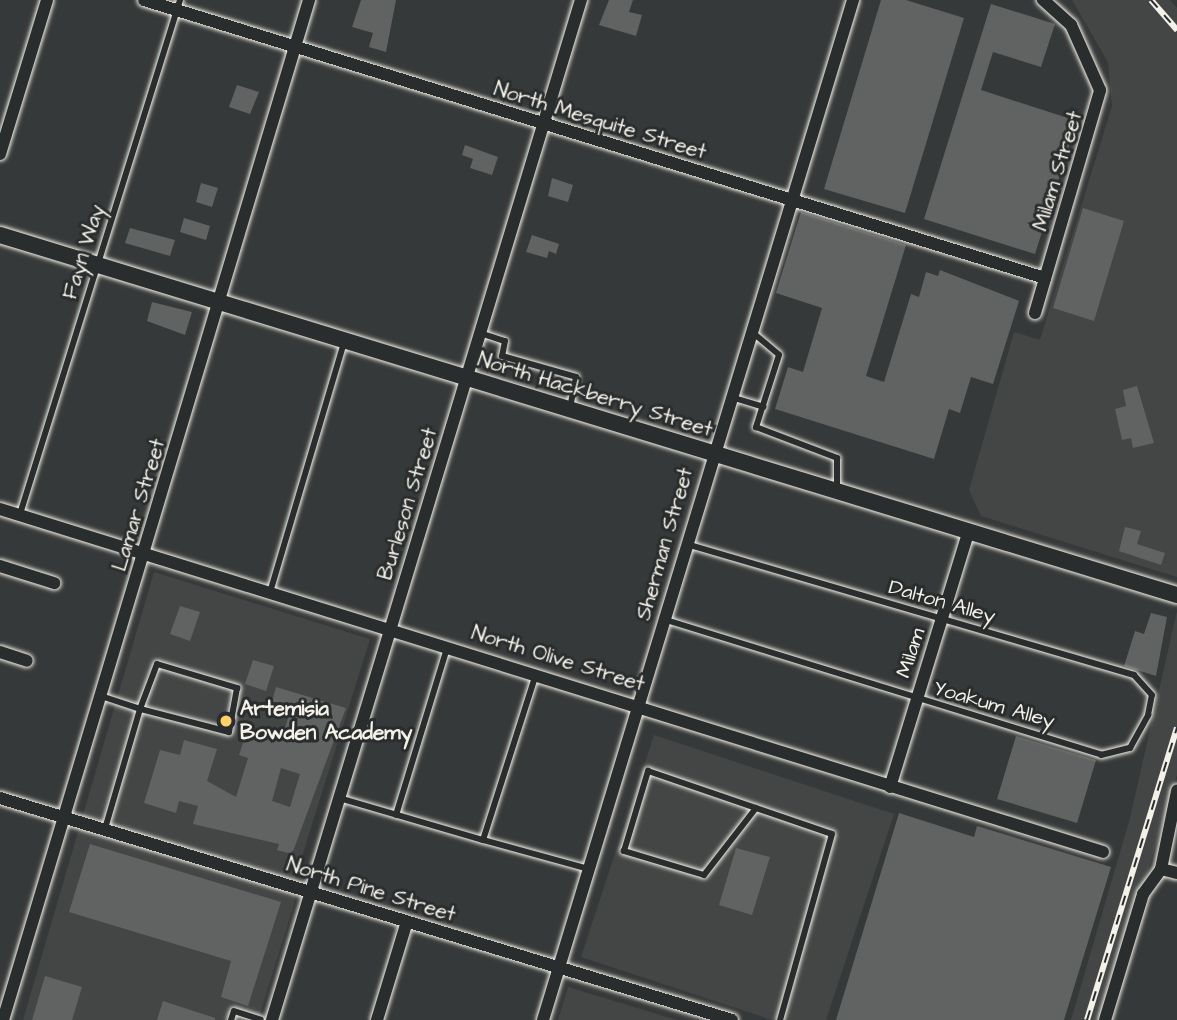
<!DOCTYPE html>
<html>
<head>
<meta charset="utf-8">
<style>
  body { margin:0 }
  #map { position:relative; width:1177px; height:1020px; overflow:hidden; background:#363939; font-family:"Architects Daughter",sans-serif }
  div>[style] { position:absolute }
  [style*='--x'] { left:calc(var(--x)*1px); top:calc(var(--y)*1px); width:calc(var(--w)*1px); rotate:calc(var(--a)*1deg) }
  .built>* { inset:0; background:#434645 }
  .building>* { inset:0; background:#616362 }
  .roads { filter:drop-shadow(0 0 2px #f4f1e8) drop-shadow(0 0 2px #f4f1e8) }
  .service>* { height:6px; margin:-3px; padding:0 3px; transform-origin:3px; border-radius:3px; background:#2a2d2e }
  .minor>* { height:12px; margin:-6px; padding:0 6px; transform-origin:6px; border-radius:6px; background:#2a2d2e }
  .secondary>* { height:16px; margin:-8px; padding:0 8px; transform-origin:8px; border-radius:8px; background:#2a2d2e }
  .rail>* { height:6px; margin-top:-3px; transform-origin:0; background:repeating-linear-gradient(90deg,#2a2d2e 0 10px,#f4f1e8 0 20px); box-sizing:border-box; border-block:2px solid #f4f1e8 }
  .dots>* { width:19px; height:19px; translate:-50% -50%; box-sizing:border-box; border:4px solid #2a2d2e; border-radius:50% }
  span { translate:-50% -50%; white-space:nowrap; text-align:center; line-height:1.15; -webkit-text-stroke:6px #2a2d2e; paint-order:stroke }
  .street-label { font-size:21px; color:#f4f1e8 }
  .poi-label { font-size:21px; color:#f4f1e8; font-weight:700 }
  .left { translate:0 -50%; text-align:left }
</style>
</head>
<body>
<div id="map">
  <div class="built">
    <div style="clip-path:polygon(1072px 0,1170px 0,1177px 8px,1177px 577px,981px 516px,969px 490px,1014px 332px,1040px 340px,1112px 106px,1108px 62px)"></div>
    <div style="clip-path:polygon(154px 572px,370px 639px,298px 869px,294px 904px,258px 1020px,23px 1020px)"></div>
    <div style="clip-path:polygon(1177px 611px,1177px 775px,1102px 1020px,1071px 1020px,1130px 818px)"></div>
    <div style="clip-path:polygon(654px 735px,894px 814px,826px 1020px,772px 1020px,581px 957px)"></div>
    <div style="clip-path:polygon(568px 987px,677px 1020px,558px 1020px)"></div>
  </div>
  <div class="building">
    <div style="clip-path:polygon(361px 0,396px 0,386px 52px,369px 47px,373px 33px,352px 27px)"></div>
    <div style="clip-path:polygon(609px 0,633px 0,629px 12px,642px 15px,636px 36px,599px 25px)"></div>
    <div style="clip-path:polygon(881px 0,906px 0,964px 18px,905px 213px,824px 189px)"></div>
    <div style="clip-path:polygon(991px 4px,1055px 24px,1041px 67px,993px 52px,981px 90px,1077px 121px,1035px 254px,924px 219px)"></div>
    <div style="clip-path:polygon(237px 85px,259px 92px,250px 114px,229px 107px)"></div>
    <div style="clip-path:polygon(465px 145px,498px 157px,492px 175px,470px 168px,473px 159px,462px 155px)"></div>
    <div style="clip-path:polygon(552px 178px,573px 185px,568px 202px,548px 196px)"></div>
    <div style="clip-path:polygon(201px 183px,218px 188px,212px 207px,196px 202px)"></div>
    <div style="clip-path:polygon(1083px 208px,1124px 221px,1094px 321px,1053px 308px)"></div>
    <div style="clip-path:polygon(801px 212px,906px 245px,866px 376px,884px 382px,911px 294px,919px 297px,926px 272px,938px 276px,940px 270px,1019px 301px,993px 384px,971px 377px,960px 413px,949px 409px,934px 459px,775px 409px,788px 367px,803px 372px,822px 308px,776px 293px)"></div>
    <div style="clip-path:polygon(184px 218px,210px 226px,206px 240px,180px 232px)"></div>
    <div style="clip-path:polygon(130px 228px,175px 240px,170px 256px,125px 243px)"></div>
    <div style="clip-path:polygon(532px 235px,559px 244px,556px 254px,549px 251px,547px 258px,526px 252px)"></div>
    <div style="clip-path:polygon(152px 302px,192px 312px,185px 335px,147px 321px)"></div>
    <div style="clip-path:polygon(1137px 386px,1154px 443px,1133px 448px,1131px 438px,1122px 440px,1115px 409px,1126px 406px,1123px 390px)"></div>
    <div style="clip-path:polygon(1125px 527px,1141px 531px,1137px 544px,1165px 553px,1161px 565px,1119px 551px)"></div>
    <div style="clip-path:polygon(180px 606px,200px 612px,190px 641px,170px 634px)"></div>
    <div style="clip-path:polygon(1151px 613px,1167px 617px,1156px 676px,1124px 666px,1135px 631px,1144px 634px)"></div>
    <div style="clip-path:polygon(253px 660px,274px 666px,266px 691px,245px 684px)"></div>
    <div style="clip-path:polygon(evenodd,276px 687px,346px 708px,292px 854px,277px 850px,279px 844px,193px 824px,198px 806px,179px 801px,176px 813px,144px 803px,160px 750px,180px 755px,184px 740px,217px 749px,207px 781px,236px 797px,248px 758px,239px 755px,247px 731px,281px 741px,288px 718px,269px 712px,276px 687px,281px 768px,300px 774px,290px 807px,272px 801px,281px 768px)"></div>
    <div style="clip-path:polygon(1016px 736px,1096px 760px,1077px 823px,997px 799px)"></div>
    <div style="clip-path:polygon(899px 813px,974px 837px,977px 826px,1111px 867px,1064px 1020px,836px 1020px)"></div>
    <div style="clip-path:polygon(90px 844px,281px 902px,248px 1006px,221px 997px,231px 961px,69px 912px)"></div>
    <div style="clip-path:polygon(736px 848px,770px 857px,752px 915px,719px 905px)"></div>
    <div style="clip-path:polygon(45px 976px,82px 987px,72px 1020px,32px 1020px)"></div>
    <div style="clip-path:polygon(163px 1001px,215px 1018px,215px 1020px,157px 1020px)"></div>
  </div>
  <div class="roads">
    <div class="service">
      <div style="--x:752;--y:332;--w:35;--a:40"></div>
      <div style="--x:779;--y:355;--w:76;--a:107.7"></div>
      <div style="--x:756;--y:427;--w:87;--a:20.9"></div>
      <div style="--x:837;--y:458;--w:30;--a:90"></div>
      <div style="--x:480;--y:333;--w:26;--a:18"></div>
      <div style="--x:505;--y:341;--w:15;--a:101"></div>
      <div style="--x:502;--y:356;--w:77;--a:15.8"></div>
      <div style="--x:576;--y:377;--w:33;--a:101"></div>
      <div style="--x:731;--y:397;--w:34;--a:17"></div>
      <div style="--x:20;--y:514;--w:538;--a:-72.71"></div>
      <div style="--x:271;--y:589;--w:258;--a:-73.5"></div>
      <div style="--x:663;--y:619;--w:459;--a:17.2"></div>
      <div style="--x:1101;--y:755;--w:30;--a:-14"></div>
      <div style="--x:1130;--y:748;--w:38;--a:-61"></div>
      <div style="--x:1148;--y:715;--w:20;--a:-79"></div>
      <div style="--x:1152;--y:695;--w:27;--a:-132"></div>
      <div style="--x:1134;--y:675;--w:466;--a:-163.7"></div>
      <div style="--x:157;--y:664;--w:84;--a:16.7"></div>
      <div style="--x:237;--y:688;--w:45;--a:100.3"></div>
      <div style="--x:229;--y:732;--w:92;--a:-165.5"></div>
      <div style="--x:140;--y:709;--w:48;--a:-69.3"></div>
      <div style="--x:101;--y:696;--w:41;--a:18.4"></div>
      <div style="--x:140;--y:709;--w:125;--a:106.3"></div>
      <div style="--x:339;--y:798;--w:150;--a:16.3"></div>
      <div style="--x:483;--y:840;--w:174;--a:-72.3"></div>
      <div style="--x:756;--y:808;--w:85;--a:127.8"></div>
      <div style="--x:704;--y:875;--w:84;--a:-163.3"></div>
      <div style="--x:624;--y:851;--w:84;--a:-73.3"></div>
      <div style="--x:648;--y:771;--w:194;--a:18.9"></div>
      <div style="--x:832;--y:834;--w:193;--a:105.6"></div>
      <div style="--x:396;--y:815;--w:175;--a:-73"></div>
      <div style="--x:483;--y:840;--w:110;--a:15.3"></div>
      <div style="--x:231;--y:1020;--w:9;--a:-72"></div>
      <div style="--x:234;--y:1011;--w:28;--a:18"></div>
    </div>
    <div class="minor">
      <div style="--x:144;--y:0;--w:943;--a:17.15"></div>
      <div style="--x:0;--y:154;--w:161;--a:-73"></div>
      <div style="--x:1035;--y:313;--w:232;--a:-73.7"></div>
      <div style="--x:1100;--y:90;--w:71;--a:-114"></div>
      <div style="--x:1071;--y:25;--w:38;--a:-138"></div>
      <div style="--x:0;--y:509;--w:1155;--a:17.27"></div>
      <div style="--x:0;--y:566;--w:57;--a:17.5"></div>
      <div style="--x:0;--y:652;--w:28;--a:18"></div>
      <div style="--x:890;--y:787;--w:268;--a:-72.9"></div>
      <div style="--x:0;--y:798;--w:765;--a:16.87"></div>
      <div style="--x:1161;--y:869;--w:16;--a:14"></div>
      <div style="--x:3;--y:1020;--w:1065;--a:-73.3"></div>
      <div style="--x:272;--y:1020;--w:1066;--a:-73.15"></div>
      <div style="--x:377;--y:1020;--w:103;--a:-73.1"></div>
      <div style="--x:543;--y:1020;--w:1066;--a:-73.09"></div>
      <div style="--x:1105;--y:1020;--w:132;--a:-73.2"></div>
      <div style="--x:1143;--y:894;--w:31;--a:-54"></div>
      <div style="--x:1161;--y:869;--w:80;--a:-78.4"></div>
    </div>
    <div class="secondary">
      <div style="--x:0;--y:235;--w:1231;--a:17.01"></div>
    </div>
  </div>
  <div class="rail">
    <div style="--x:1151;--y:0;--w:40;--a:49"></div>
    <div style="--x:1087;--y:1020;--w:306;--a:-72.9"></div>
  </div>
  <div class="dots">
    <div style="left:226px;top:721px;background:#ffd166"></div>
  </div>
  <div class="street-label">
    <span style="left:600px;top:121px;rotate:17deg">North Mesquite Street</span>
    <span style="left:1058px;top:171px;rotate:-73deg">Milam Street</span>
    <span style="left:84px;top:252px;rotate:-73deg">Fayn Way</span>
    <span style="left:595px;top:395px;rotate:17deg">North Hackberry Street</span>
    <span style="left:408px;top:504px;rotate:-73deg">Burleson Street</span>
    <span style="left:139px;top:505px;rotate:-73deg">Lamar Street</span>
    <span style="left:665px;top:544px;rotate:-74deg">Sherman Street</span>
    <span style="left:942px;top:602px;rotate:16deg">Dalton Alley</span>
    <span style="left:911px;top:653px;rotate:-72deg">Milam</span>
    <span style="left:558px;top:659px;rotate:17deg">North Olive Street</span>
    <span style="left:994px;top:705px;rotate:16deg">Yoakum Alley</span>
    <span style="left:371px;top:890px;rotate:17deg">North Pine Street</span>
  </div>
  <div class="poi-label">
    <span class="left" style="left:240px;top:721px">Artemisia<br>Bowden Academy</span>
  </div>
</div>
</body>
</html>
